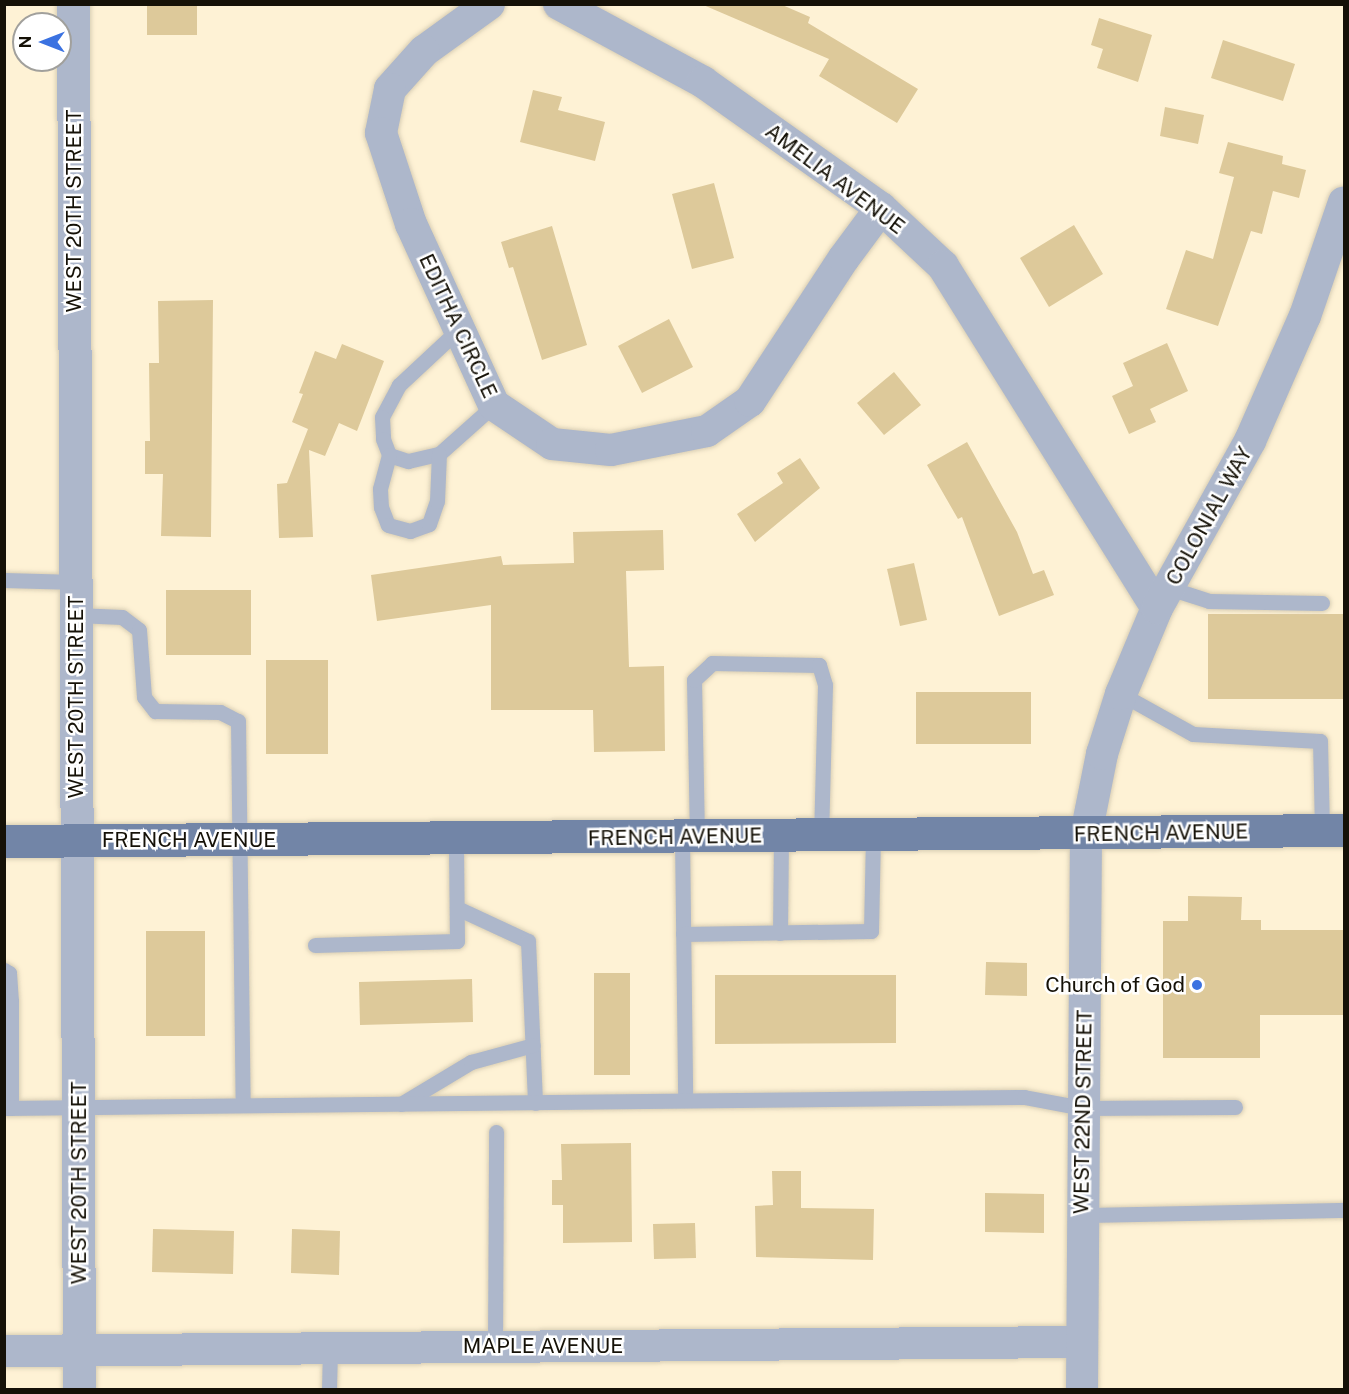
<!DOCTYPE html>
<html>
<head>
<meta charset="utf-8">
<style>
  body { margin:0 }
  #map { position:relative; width:1349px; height:1394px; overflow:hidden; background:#fef2d5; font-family:"Public Sans",sans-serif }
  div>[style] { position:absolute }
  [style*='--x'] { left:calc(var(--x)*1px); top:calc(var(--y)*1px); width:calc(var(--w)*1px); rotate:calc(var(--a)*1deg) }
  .building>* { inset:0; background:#ddc99a }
  .roads { filter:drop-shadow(0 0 2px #d9ceb4) drop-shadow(0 0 2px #d9ceb4) }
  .service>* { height:15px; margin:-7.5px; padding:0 7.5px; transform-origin:7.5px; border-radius:7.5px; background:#adb7cb }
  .minor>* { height:32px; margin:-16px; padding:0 16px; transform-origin:16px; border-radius:16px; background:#adb7cb }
  .tertiary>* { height:33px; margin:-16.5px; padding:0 16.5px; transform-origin:16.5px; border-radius:16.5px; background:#adb7cb }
  .primary>* { height:33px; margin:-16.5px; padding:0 16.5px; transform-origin:16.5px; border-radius:16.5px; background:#7285a7 }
  .dots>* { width:16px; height:16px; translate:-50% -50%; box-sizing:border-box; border:3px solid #fff; border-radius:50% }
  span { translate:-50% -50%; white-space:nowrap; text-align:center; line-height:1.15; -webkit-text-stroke:5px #fff; paint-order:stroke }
  .street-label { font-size:21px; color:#151107 }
  .poi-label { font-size:21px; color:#151107 }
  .right { translate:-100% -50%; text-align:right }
  .frame { position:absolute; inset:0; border:6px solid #151107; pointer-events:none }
  .north { position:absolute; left:12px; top:12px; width:60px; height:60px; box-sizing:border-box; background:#fff; border:2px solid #a1a09c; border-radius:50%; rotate:270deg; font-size:16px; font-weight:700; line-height:24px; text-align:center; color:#151107 }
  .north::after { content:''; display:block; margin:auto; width:21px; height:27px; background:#3b72e1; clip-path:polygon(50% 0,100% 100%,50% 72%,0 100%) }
</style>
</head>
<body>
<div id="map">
  <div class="building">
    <div style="clip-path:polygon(147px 4px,197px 4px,197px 35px,147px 35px)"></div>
    <div style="clip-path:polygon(701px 4px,780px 4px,810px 17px,808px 23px,918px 89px,897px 123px,819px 76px,829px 59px)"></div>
    <div style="clip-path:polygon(1099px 18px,1152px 35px,1138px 82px,1097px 68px,1103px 49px,1091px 45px)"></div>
    <div style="clip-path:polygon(1223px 40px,1295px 64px,1283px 101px,1211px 78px)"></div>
    <div style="clip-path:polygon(533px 90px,562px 97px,558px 110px,605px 122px,595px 161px,520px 142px)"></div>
    <div style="clip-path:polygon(1165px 107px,1204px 115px,1198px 144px,1160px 136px)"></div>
    <div style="clip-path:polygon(1228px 142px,1283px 156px,1282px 164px,1306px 170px,1299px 198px,1273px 191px,1262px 234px,1251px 231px,1218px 326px,1166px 309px,1186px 250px,1213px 259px,1234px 177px,1219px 173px)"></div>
    <div style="clip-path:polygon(714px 183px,734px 258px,692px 269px,672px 194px)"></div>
    <div style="clip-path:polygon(1074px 225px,1103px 274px,1049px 307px,1020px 258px)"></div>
    <div style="clip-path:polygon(552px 226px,587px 345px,542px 360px,513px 267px,509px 268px,501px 242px)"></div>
    <div style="clip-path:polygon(213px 300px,211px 537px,161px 536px,163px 474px,145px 474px,145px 441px,150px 441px,149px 363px,159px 363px,158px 301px)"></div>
    <div style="clip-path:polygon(669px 319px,693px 367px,642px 393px,618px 346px)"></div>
    <div style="clip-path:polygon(1167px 343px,1188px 391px,1150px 409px,1156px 422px,1129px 434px,1112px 396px,1133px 386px,1123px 363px)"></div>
    <div style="clip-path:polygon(342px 344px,384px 361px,357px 431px,339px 423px,325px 456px,309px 450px,313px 537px,279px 538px,277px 484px,287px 483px,308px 429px,292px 422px,303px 394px,299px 393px,315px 351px,336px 359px)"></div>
    <div style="clip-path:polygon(894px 372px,921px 405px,884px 435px,857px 403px)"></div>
    <div style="clip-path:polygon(967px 442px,1017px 532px,1033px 574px,1044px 570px,1054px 595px,999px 616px,962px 517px,958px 519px,927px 465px)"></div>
    <div style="clip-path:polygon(800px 458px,820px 488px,755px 542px,737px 514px,783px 483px,777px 473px)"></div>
    <div style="clip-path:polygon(663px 530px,664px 570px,626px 571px,629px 667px,664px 666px,665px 751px,594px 752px,593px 710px,491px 710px,491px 605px,377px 621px,371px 575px,501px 556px,503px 565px,574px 563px,573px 532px)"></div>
    <div style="clip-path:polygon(914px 563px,927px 620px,900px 626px,887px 569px)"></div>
    <div style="clip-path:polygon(166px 590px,251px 590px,251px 655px,166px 655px)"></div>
    <div style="clip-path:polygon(1208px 614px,1343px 614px,1343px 699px,1208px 699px)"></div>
    <div style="clip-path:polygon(266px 660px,328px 660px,328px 754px,266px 754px)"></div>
    <div style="clip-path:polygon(916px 692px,1031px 692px,1031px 744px,916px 744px)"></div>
    <div style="clip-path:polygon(1188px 896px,1242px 897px,1241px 920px,1261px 920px,1261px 930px,1344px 930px,1344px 1015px,1260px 1015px,1260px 1058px,1163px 1058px,1163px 921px,1188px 921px)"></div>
    <div style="clip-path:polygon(146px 931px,205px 931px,205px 1036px,146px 1036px)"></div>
    <div style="clip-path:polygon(986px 962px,1027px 963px,1027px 996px,985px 995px)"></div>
    <div style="clip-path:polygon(594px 973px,630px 973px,630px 1075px,594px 1075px)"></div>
    <div style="clip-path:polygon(715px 975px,896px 975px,896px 1043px,715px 1044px)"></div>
    <div style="clip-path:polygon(472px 979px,473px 1022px,360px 1025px,359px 982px)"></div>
    <div style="clip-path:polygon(631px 1143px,632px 1242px,563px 1243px,563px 1205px,552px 1205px,552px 1180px,562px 1180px,561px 1144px)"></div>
    <div style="clip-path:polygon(772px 1171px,801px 1171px,801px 1208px,874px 1209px,873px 1260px,756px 1257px,755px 1206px,773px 1205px)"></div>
    <div style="clip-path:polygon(985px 1193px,1044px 1194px,1044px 1233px,985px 1232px)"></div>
    <div style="clip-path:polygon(695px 1223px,696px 1258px,654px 1259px,653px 1224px)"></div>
    <div style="clip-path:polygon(153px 1229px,234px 1231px,233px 1274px,152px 1272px)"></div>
    <div style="clip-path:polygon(292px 1229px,340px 1231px,339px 1275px,291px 1273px)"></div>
  </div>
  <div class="roads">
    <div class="service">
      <div style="--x:458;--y:330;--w:81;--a:137"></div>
      <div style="--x:399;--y:385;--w:36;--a:118"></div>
      <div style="--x:382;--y:417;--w:22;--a:87"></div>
      <div style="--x:383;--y:439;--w:17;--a:69"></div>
      <div style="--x:389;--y:455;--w:20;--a:18"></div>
      <div style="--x:408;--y:461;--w:32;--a:-13"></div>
      <div style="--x:439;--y:454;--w:74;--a:-41.7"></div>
      <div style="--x:389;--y:455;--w:35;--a:105"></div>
      <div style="--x:380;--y:489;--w:18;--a:87"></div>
      <div style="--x:381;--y:507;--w:19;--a:69"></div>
      <div style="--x:388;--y:525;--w:23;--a:15"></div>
      <div style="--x:410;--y:531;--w:20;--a:-20"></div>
      <div style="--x:429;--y:524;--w:24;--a:-71"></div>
      <div style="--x:437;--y:501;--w:47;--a:-87.6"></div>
      <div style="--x:4;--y:580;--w:72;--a:1.6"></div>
      <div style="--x:1169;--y:588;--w:42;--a:18"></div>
      <div style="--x:1209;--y:601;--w:113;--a:1"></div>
      <div style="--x:76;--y:615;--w:46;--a:2.5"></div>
      <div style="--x:122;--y:617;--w:21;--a:37"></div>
      <div style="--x:139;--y:630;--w:67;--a:85.7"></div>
      <div style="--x:144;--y:697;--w:18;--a:52"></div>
      <div style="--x:155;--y:711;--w:65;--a:0.9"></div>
      <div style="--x:220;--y:712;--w:20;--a:27"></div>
      <div style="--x:238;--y:721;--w:384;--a:89.3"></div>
      <div style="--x:1121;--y:694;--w:82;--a:29.1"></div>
      <div style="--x:1193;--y:734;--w:127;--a:3.2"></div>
      <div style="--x:1320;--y:741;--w:90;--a:88.7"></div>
      <div style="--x:682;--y:836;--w:264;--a:89.3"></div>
      <div style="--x:697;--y:836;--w:156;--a:-91.1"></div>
      <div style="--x:694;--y:680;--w:25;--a:-43"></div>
      <div style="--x:712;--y:663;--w:107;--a:1.1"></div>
      <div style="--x:819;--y:665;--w:21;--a:73"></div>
      <div style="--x:825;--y:685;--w:150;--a:91.5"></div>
      <div style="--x:457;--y:908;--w:78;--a:24.9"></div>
      <div style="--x:528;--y:941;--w:162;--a:87.5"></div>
      <div style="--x:780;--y:933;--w:98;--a:-89.4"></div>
      <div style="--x:683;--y:934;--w:188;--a:-0.9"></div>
      <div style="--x:871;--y:931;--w:96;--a:-88.8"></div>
      <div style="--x:315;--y:945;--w:142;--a:-1.6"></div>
      <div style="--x:457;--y:941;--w:102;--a:-90.6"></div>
      <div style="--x:4;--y:970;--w:6;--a:31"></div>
      <div style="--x:9;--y:973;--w:28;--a:86"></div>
      <div style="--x:11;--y:1001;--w:107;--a:90"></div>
      <div style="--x:401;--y:1104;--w:82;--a:-31"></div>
      <div style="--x:471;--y:1062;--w:64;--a:-15.3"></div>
      <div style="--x:4;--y:1108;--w:1020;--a:-0.62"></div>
      <div style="--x:1024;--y:1097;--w:59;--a:10.7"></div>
      <div style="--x:1082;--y:1108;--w:153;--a:-0.4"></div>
      <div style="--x:1082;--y:1215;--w:262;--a:-1.1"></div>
      <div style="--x:495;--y:1347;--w:215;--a:-89.7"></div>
      <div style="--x:329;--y:1390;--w:42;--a:-88.6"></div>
    </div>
    <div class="minor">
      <div style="--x:489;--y:4;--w:80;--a:144.1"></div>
      <div style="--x:424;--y:51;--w:51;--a:131.8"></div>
      <div style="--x:390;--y:89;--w:45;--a:101.6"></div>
      <div style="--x:381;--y:133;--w:96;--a:71.8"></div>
      <div style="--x:411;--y:224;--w:199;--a:65.4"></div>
      <div style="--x:494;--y:405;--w:70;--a:33.9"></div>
      <div style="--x:552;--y:444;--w:59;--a:5.8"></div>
      <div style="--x:611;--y:450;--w:98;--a:-11.2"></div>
      <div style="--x:707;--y:431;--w:52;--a:-34.9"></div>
      <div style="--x:750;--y:401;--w:171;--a:-56.7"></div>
      <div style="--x:844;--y:258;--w:62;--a:-53.5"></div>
      <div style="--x:559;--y:4;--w:164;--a:28.4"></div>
      <div style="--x:703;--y:82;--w:218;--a:35.3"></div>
      <div style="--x:881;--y:208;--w:85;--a:43.1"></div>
      <div style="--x:943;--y:266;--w:403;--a:58"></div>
      <div style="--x:4;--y:1351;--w:1077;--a:-0.48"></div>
      <div style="--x:1082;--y:1390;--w:556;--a:-89.59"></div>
      <div style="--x:1086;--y:834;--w:82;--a:-78.7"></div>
      <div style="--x:1102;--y:754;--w:63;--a:-72.4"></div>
      <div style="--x:1121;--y:694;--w:93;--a:-67.3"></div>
      <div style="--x:1157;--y:608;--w:191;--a:-60.9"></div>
      <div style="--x:1250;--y:441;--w:137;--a:-66.3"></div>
      <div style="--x:1305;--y:316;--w:120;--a:-71.1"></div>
    </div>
    <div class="tertiary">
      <div style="--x:73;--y:4;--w:1386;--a:89.75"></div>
    </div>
    <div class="primary">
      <div style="--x:4;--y:841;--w:1340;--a:-0.47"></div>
    </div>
  </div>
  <div class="dots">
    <div style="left:1197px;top:985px;background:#3b72e1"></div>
  </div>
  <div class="street-label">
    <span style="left:835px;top:179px;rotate:37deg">AMELIA AVENUE</span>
    <span style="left:74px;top:211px;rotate:-90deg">WEST 20TH STREET</span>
    <span style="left:458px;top:326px;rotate:65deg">EDITHA CIRCLE</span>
    <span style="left:1209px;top:516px;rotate:-61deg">COLONIAL WAY</span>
    <span style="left:76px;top:697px;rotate:-90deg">WEST 20TH STREET</span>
    <span style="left:1161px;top:833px;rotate:-1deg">FRENCH AVENUE</span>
    <span style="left:675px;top:837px;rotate:-1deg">FRENCH AVENUE</span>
    <span style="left:189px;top:840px">FRENCH AVENUE</span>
    <span style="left:1083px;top:1112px;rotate:-89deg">WEST 22ND STREET</span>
    <span style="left:79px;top:1183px;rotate:-90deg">WEST 20TH STREET</span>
    <span style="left:543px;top:1346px">MAPLE AVENUE</span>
  </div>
  <div class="poi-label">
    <span class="right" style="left:1185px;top:985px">Church of God</span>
  </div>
  <div class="frame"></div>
  <div class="north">N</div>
</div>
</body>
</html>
